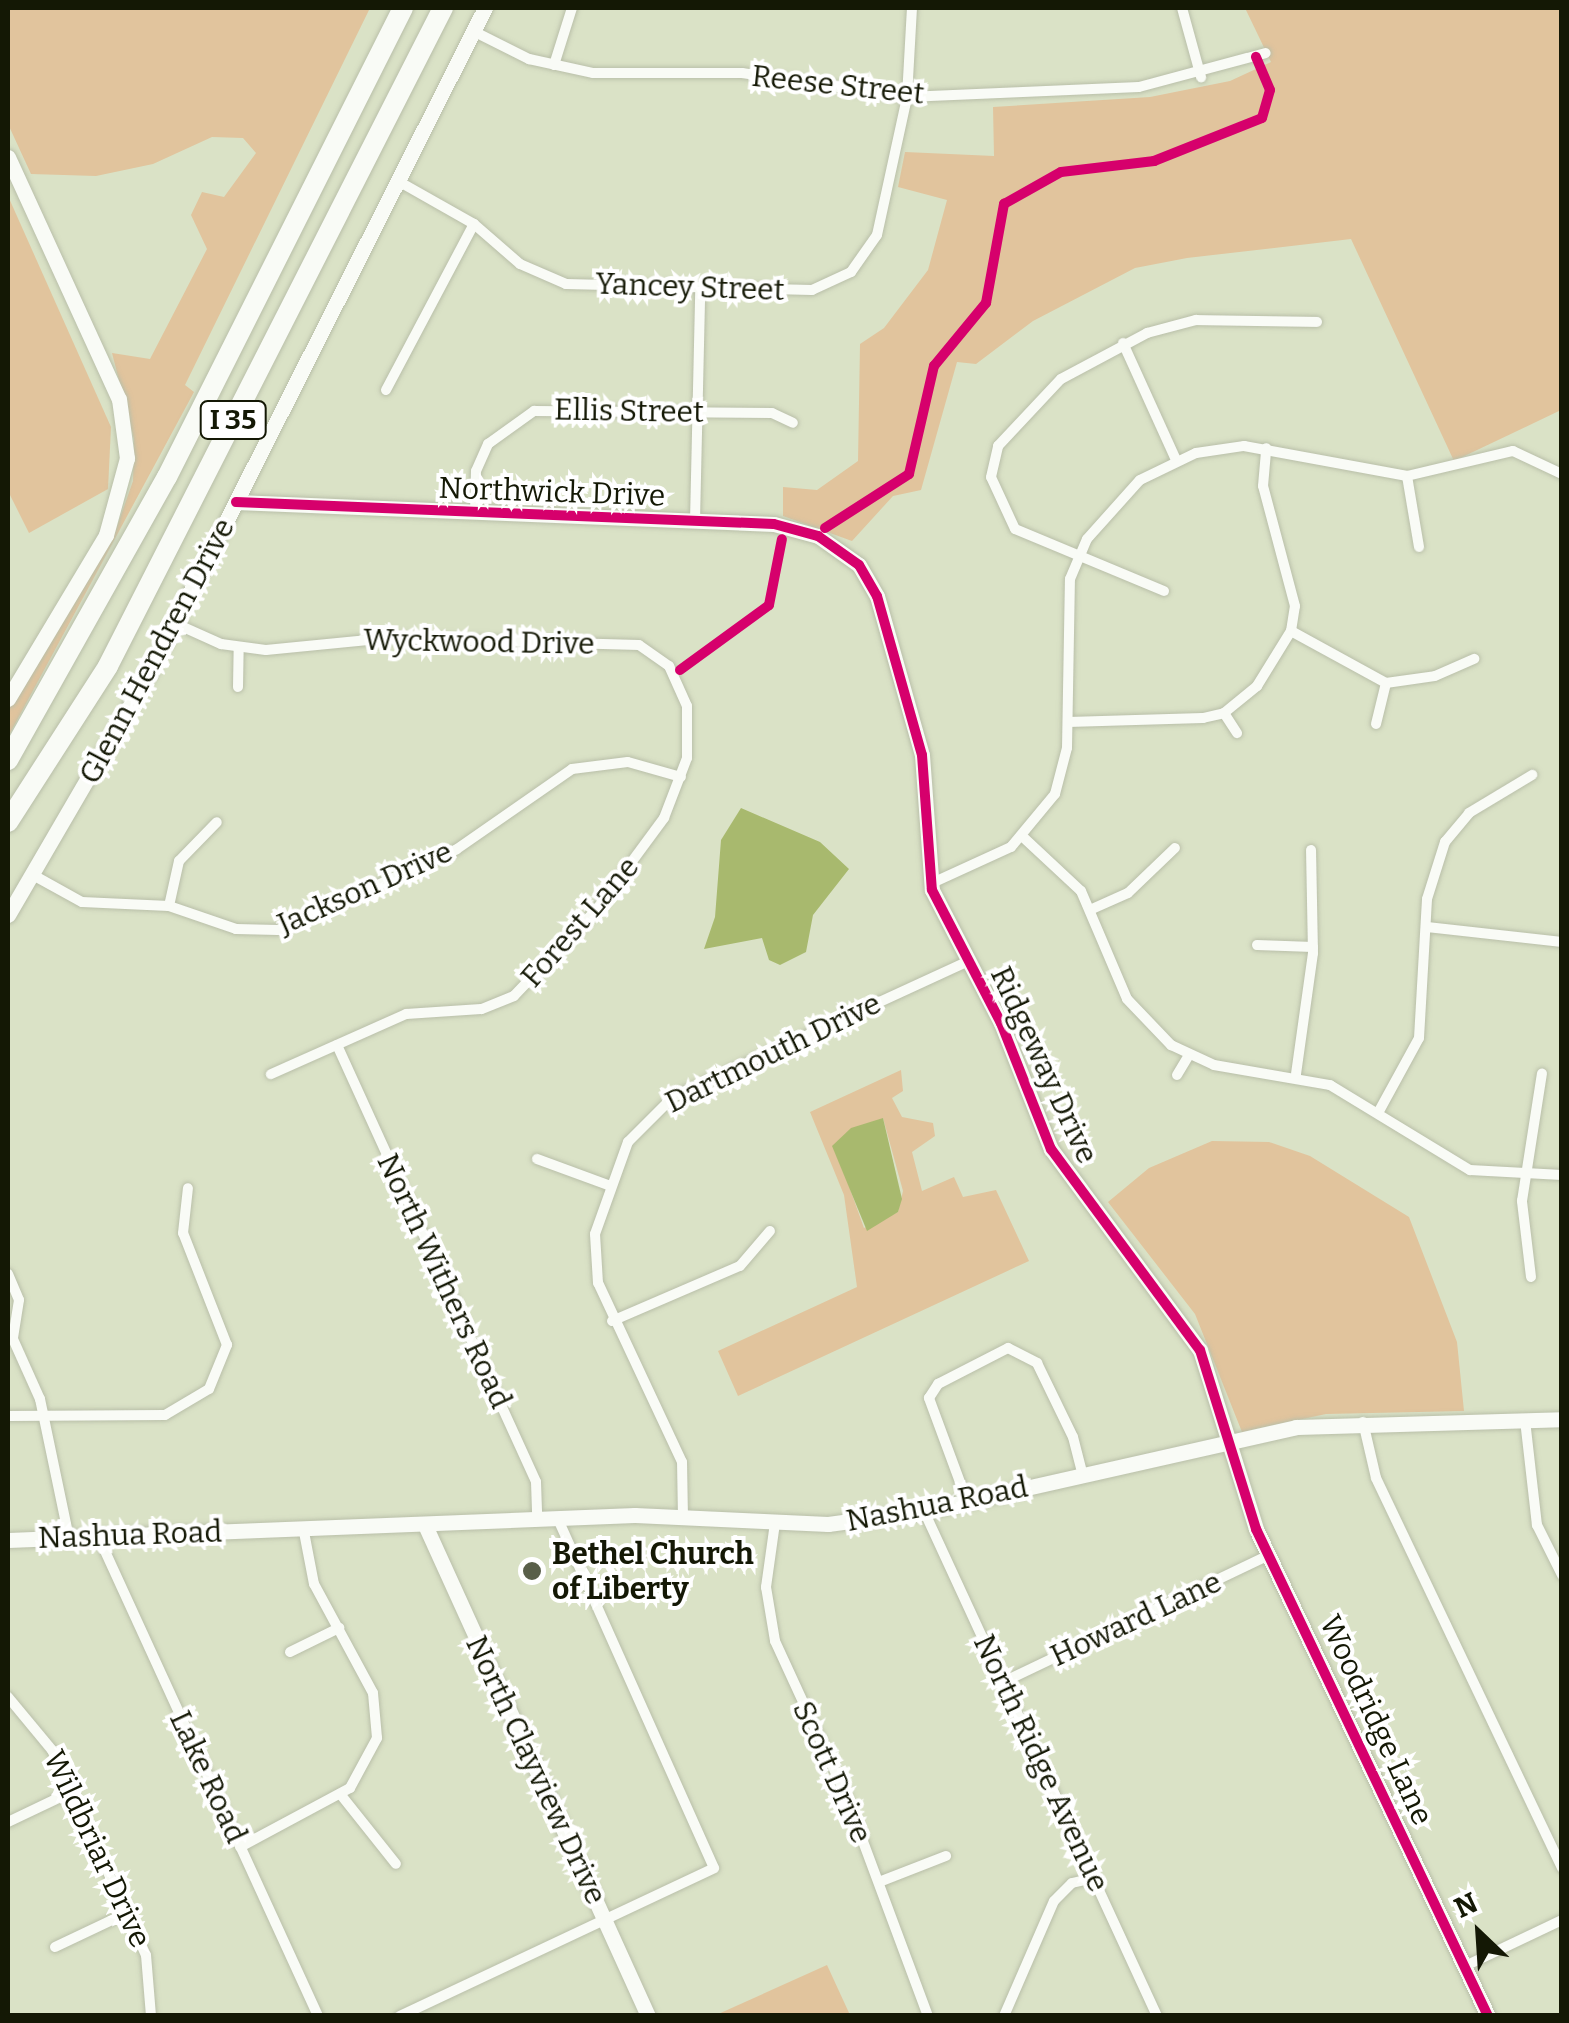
<!DOCTYPE html>
<html>
<head>
<meta charset="utf-8">
<style>
  body { margin:0 }
  #map { position:relative; width:1569px; height:2023px; overflow:hidden; background:#dae2c6; font-family:Bitter,serif }
  div>[style] { position:absolute }
  [style*='--x'] { left:calc(var(--x)*1px); top:calc(var(--y)*1px); width:calc(var(--w)*1px); rotate:calc(var(--a)*1deg) }
  .green>* { inset:0; background:#e1c49d }
  .water>* { inset:0; background:#a8b96e }
  .roads { filter:drop-shadow(0 0 2px #b9bfa9) drop-shadow(0 0 2px #b9bfa9) }
  .street>* { height:10px; margin:-5px; padding:0 5px; transform-origin:5px; border-radius:5px; background:#f9fbf6 }
  .secondary>* { height:15px; margin:-7.5px; padding:0 7.5px; transform-origin:7.5px; border-radius:7.5px; background:#f9fbf6 }
  .highway>* { height:20px; margin:-10px; padding:0 10px; transform-origin:10px; border-radius:10px; background:#f9fbf6 }
  .cycleway>* { height:10px; margin:-5px; padding:0 5px; transform-origin:5px; border-radius:5px; background:#d6006c }
  .dots>* { width:28px; height:28px; translate:-50% -50%; box-sizing:border-box; border:5px solid #fff; border-radius:50% }
  span { translate:-50% -50%; white-space:nowrap; text-align:center; line-height:1.15; -webkit-text-stroke:8px #fff; paint-order:stroke }
  .shield-label span { padding:2px 8px; background:#fff; border:2px solid; border-radius:8px; -webkit-text-stroke-width:0 }
  .shield-label { font-size:28px; color:#141805; font-weight:700 }
  .street-label { font-size:30px; color:#141805 }
  .poi-label { font-size:30px; color:#141805; font-weight:700 }
  .left { translate:0 -50%; text-align:left }
  .frame { position:absolute; inset:0; border:10px solid #141805; pointer-events:none }
  .north { position:absolute; left:1429px; top:1883px; width:100px; height:100px; -webkit-text-stroke:8px #fff; paint-order:stroke; rotate:335deg; font-size:28px; font-weight:700; line-height:40px; text-align:center; color:#141805 }
  .north::after { content:''; display:block; margin:auto; width:35px; height:45px; background:#141805; clip-path:polygon(50% 0,100% 100%,50% 72%,0 100%) }
</style>
</head>
<body>
<div id="map">
  <div class="green">
    <div style="clip-path:polygon(8px 8px,370px 8px,185px 385px,194px 392px,8px 737px,8px 710px,114px 535px,133px 481px,134px 439px,112px 353px,150px 359px,207px 249px,191px 215px,202px 192px,224px 197px,256px 153px,243px 138px,212px 137px,153px 164px,96px 176px,31px 174px,8px 124px)"></div>
    <div style="clip-path:polygon(1245px 8px,1561px 8px,1561px 410px,1454px 461px,1351px 239px,1187px 258px,1135px 268px,1033px 321px,976px 364px,957px 362px,921px 490px,893px 496px,852px 541px,783px 516px,783px 487px,817px 490px,858px 461px,860px 344px,884px 328px,928px 270px,947px 200px,898px 187px,905px 152px,994px 156px,993px 107px,1150px 97px,1230px 81px,1271px 62px)"></div>
    <div style="clip-path:polygon(8px 196px,111px 427px,108px 489px,29px 533px,8px 491px)"></div>
    <div style="clip-path:polygon(evenodd,901px 1070px,903px 1091px,892px 1098px,902px 1117px,933px 1123px,935px 1136px,912px 1152px,922px 1191px,954px 1177px,963px 1197px,996px 1190px,1029px 1261px,738px 1396px,718px 1351px,857px 1287px,844px 1195px,810px 1112px,901px 1070px,883px 1118px,903px 1191px,898px 1212px,864px 1228px,850px 1189px,883px 1118px)"></div>
    <div style="clip-path:polygon(1212px 1141px,1269px 1142px,1310px 1156px,1409px 1217px,1457px 1342px,1464px 1411px,1326px 1414px,1242px 1432px,1195px 1314px,1108px 1202px,1149px 1168px)"></div>
    <div style="clip-path:polygon(827px 1965px,850px 2015px,716px 2015px)"></div>
  </div>
  <div class="water">
    <div style="clip-path:polygon(741px 808px,820px 842px,849px 869px,813px 915px,806px 952px,780px 965px,769px 960px,762px 938px,704px 949px,715px 917px,721px 840px)"></div>
    <div style="clip-path:polygon(883px 1118px,902px 1199px,898px 1212px,867px 1231px,832px 1146px,851px 1128px)"></div>
  </div>
  <div class="roads">
    <div class="street">
      <div style="--x:1182;--y:8;--w:72;--a:74.6"></div>
      <div style="--x:473;--y:31;--w:63;--a:26.6"></div>
      <div style="--x:529;--y:59;--w:66;--a:12.3"></div>
      <div style="--x:593;--y:73;--w:149;--a:0"></div>
      <div style="--x:742;--y:73;--w:167;--a:8.3"></div>
      <div style="--x:907;--y:97;--w:232;--a:-2.5"></div>
      <div style="--x:1139;--y:87;--w:131;--a:-15"></div>
      <div style="--x:554;--y:65;--w:60;--a:-72.5"></div>
      <div style="--x:398;--y:181;--w:87;--a:29.5"></div>
      <div style="--x:474;--y:224;--w:61;--a:41"></div>
      <div style="--x:520;--y:264;--w:50;--a:23.5"></div>
      <div style="--x:566;--y:284;--w:246;--a:1.4"></div>
      <div style="--x:812;--y:290;--w:43;--a:-24.8"></div>
      <div style="--x:851;--y:272;--w:45;--a:-54.9"></div>
      <div style="--x:877;--y:235;--w:141;--a:-77.7"></div>
      <div style="--x:907;--y:97;--w:89;--a:-86.8"></div>
      <div style="--x:1123;--y:343;--w:128;--a:65.6"></div>
      <div style="--x:386;--y:390;--w:188;--a:-62.1"></div>
      <div style="--x:1407;--y:476;--w:72;--a:80.4"></div>
      <div style="--x:475;--y:514;--w:43;--a:-88.7"></div>
      <div style="--x:476;--y:471;--w:30;--a:-66"></div>
      <div style="--x:488;--y:444;--w:57;--a:-35.7"></div>
      <div style="--x:534;--y:411;--w:238;--a:0.5"></div>
      <div style="--x:772;--y:413;--w:23;--a:25"></div>
      <div style="--x:695;--y:521;--w:229;--a:-88.7"></div>
      <div style="--x:1164;--y:591;--w:161;--a:-157.4"></div>
      <div style="--x:1015;--y:529;--w:57;--a:-114.8"></div>
      <div style="--x:991;--y:477;--w:32;--a:-77"></div>
      <div style="--x:998;--y:446;--w:92;--a:-46.8"></div>
      <div style="--x:1061;--y:379;--w:98;--a:-28.1"></div>
      <div style="--x:1147;--y:333;--w:51;--a:-14.9"></div>
      <div style="--x:1196;--y:320;--w:121;--a:0.9"></div>
      <div style="--x:172;--y:622;--w:54;--a:24.2"></div>
      <div style="--x:221;--y:644;--w:45;--a:7.6"></div>
      <div style="--x:266;--y:650;--w:123;--a:-5.6"></div>
      <div style="--x:388;--y:638;--w:251;--a:1.6"></div>
      <div style="--x:639;--y:645;--w:37;--a:35"></div>
      <div style="--x:669;--y:666;--w:44;--a:65.8"></div>
      <div style="--x:687;--y:706;--w:52;--a:90"></div>
      <div style="--x:687;--y:758;--w:64;--a:111"></div>
      <div style="--x:664;--y:818;--w:113;--a:126.4"></div>
      <div style="--x:597;--y:909;--w:120;--a:133.7"></div>
      <div style="--x:514;--y:996;--w:35;--a:158"></div>
      <div style="--x:481;--y:1009;--w:75;--a:176.2"></div>
      <div style="--x:406;--y:1014;--w:148;--a:156"></div>
      <div style="--x:1291;--y:631;--w:108;--a:28.7"></div>
      <div style="--x:1386;--y:683;--w:49;--a:-8.1"></div>
      <div style="--x:1435;--y:676;--w:43;--a:-23.6"></div>
      <div style="--x:238;--y:687;--w:39;--a:-89"></div>
      <div style="--x:1224;--y:713;--w:24;--a:57"></div>
      <div style="--x:1068;--y:722;--w:135;--a:-1.7"></div>
      <div style="--x:1203;--y:718;--w:22;--a:-13"></div>
      <div style="--x:1224;--y:713;--w:43;--a:-39.3"></div>
      <div style="--x:1257;--y:686;--w:65;--a:-58.3"></div>
      <div style="--x:1291;--y:631;--w:25;--a:-81"></div>
      <div style="--x:1295;--y:606;--w:124;--a:-104.9"></div>
      <div style="--x:1263;--y:486;--w:38;--a:-85"></div>
      <div style="--x:1376;--y:724;--w:42;--a:-76.3"></div>
      <div style="--x:1023;--y:837;--w:79;--a:43"></div>
      <div style="--x:1081;--y:891;--w:117;--a:66.9"></div>
      <div style="--x:1127;--y:999;--w:64;--a:46.3"></div>
      <div style="--x:1171;--y:1045;--w:47;--a:24.9"></div>
      <div style="--x:1214;--y:1065;--w:118;--a:9.8"></div>
      <div style="--x:1330;--y:1085;--w:164;--a:31.3"></div>
      <div style="--x:1470;--y:1170;--w:92;--a:3.1"></div>
      <div style="--x:33;--y:875;--w:56;--a:28.9"></div>
      <div style="--x:82;--y:902;--w:87;--a:2.6"></div>
      <div style="--x:169;--y:906;--w:71;--a:18.9"></div>
      <div style="--x:236;--y:929;--w:42;--a:1.4"></div>
      <div style="--x:278;--y:930;--w:196;--a:-24.3"></div>
      <div style="--x:457;--y:849;--w:140;--a:-34.8"></div>
      <div style="--x:572;--y:769;--w:56;--a:-7.1"></div>
      <div style="--x:628;--y:762;--w:55;--a:15.8"></div>
      <div style="--x:930;--y:884;--w:89;--a:-24.6"></div>
      <div style="--x:1011;--y:847;--w:69;--a:-50.3"></div>
      <div style="--x:1055;--y:794;--w:48;--a:-75.4"></div>
      <div style="--x:1067;--y:748;--w:169;--a:-89"></div>
      <div style="--x:1070;--y:579;--w:43;--a:-67"></div>
      <div style="--x:1087;--y:539;--w:79;--a:-48.1"></div>
      <div style="--x:1140;--y:480;--w:62;--a:-25.7"></div>
      <div style="--x:1196;--y:453;--w:49;--a:-8.3"></div>
      <div style="--x:1244;--y:446;--w:166;--a:10.4"></div>
      <div style="--x:1407;--y:476;--w:109;--a:-13.3"></div>
      <div style="--x:1513;--y:451;--w:54;--a:25.1"></div>
      <div style="--x:169;--y:906;--w:46;--a:-77.5"></div>
      <div style="--x:179;--y:861;--w:54;--a:-45.7"></div>
      <div style="--x:1092;--y:909;--w:39;--a:-24"></div>
      <div style="--x:1128;--y:893;--w:65;--a:-43.8"></div>
      <div style="--x:1427;--y:927;--w:136;--a:6.3"></div>
      <div style="--x:1257;--y:945;--w:56;--a:2"></div>
      <div style="--x:337;--y:1045;--w:480;--a:65.5"></div>
      <div style="--x:536;--y:1482;--w:38;--a:88"></div>
      <div style="--x:1296;--y:1074;--w:122;--a:-82"></div>
      <div style="--x:1313;--y:953;--w:103;--a:-91.1"></div>
      <div style="--x:1177;--y:1075;--w:23;--a:-59"></div>
      <div style="--x:1378;--y:1113;--w:85;--a:-61.3"></div>
      <div style="--x:1419;--y:1038;--w:139;--a:-86.7"></div>
      <div style="--x:1427;--y:899;--w:60;--a:-72.5"></div>
      <div style="--x:1445;--y:842;--w:38;--a:-50"></div>
      <div style="--x:1469;--y:813;--w:74;--a:-31.1"></div>
      <div style="--x:537;--y:1159;--w:76;--a:20.1"></div>
      <div style="--x:8;--y:1274;--w:28;--a:67"></div>
      <div style="--x:19;--y:1300;--w:39;--a:99"></div>
      <div style="--x:13;--y:1339;--w:66;--a:65.8"></div>
      <div style="--x:40;--y:1399;--w:142;--a:78.2"></div>
      <div style="--x:1531;--y:1277;--w:77;--a:-96.8"></div>
      <div style="--x:1522;--y:1201;--w:129;--a:-81.1"></div>
      <div style="--x:612;--y:1321;--w:139;--a:-23.3"></div>
      <div style="--x:740;--y:1266;--w:46;--a:-49.4"></div>
      <div style="--x:8;--y:1416;--w:157;--a:-0.4"></div>
      <div style="--x:165;--y:1415;--w:51;--a:-30.6"></div>
      <div style="--x:209;--y:1389;--w:48;--a:-67.8"></div>
      <div style="--x:227;--y:1345;--w:120;--a:-111.4"></div>
      <div style="--x:183;--y:1233;--w:45;--a:-83.7"></div>
      <div style="--x:1525;--y:1420;--w:106;--a:83.5"></div>
      <div style="--x:1537;--y:1525;--w:56;--a:63.4"></div>
      <div style="--x:1363;--y:1422;--w:57;--a:76.9"></div>
      <div style="--x:1376;--y:1478;--w:432;--a:64.5"></div>
      <div style="--x:967;--y:1501;--w:110;--a:-110.3"></div>
      <div style="--x:929;--y:1398;--w:17;--a:-57"></div>
      <div style="--x:938;--y:1384;--w:79;--a:-27.2"></div>
      <div style="--x:1008;--y:1348;--w:33;--a:27"></div>
      <div style="--x:1037;--y:1363;--w:82;--a:64.1"></div>
      <div style="--x:1073;--y:1437;--w:40;--a:75.6"></div>
      <div style="--x:924;--y:1511;--w:556;--a:65.23"></div>
      <div style="--x:683;--y:1518;--w:56;--a:-91"></div>
      <div style="--x:682;--y:1462;--w:198;--a:-115.1"></div>
      <div style="--x:598;--y:1283;--w:49;--a:-93.5"></div>
      <div style="--x:595;--y:1234;--w:98;--a:-70.3"></div>
      <div style="--x:628;--y:1142;--w:64;--a:-45"></div>
      <div style="--x:673;--y:1097;--w:324;--a:-24.7"></div>
      <div style="--x:775;--y:1523;--w:65;--a:98"></div>
      <div style="--x:766;--y:1587;--w:55;--a:80.5"></div>
      <div style="--x:775;--y:1641;--w:167;--a:65.3"></div>
      <div style="--x:845;--y:1793;--w:238;--a:69.6"></div>
      <div style="--x:99;--y:1538;--w:526;--a:65.38"></div>
      <div style="--x:290;--y:1652;--w:55;--a:-26.1"></div>
      <div style="--x:1003;--y:1682;--w:295;--a:-25.5"></div>
      <div style="--x:8;--y:1697;--w:69;--a:50.3"></div>
      <div style="--x:52;--y:1750;--w:226;--a:65.4"></div>
      <div style="--x:146;--y:1955;--w:61;--a:85.3"></div>
      <div style="--x:341;--y:1795;--w:88;--a:51.4"></div>
      <div style="--x:8;--y:1822;--w:70;--a:-25.5"></div>
      <div style="--x:240;--y:1847;--w:125;--a:-28.2"></div>
      <div style="--x:350;--y:1788;--w:57;--a:-61.6"></div>
      <div style="--x:377;--y:1738;--w:45;--a:-95.1"></div>
      <div style="--x:373;--y:1693;--w:124;--a:-118.4"></div>
      <div style="--x:314;--y:1584;--w:58;--a:-100.9"></div>
      <div style="--x:879;--y:1882;--w:72;--a:-21.2"></div>
      <div style="--x:55;--y:1947;--w:80;--a:-25.3"></div>
      <div style="--x:1465;--y:1966;--w:107;--a:-25.4"></div>
      <div style="--x:400;--y:2016;--w:347;--a:-25.2"></div>
      <div style="--x:714;--y:1868;--w:382;--a:-114.1"></div>
      <div style="--x:1004;--y:2016;--w:125;--a:-66.5"></div>
      <div style="--x:1054;--y:1901;--w:25;--a:-45"></div>
      <div style="--x:1072;--y:1883;--w:23;--a:-13"></div>
    </div>
    <div class="secondary">
      <div style="--x:8;--y:157;--w:266;--a:65.4"></div>
      <div style="--x:119;--y:399;--w:60;--a:82.3"></div>
      <div style="--x:127;--y:458;--w:80;--a:105.3"></div>
      <div style="--x:106;--y:535;--w:191;--a:120.9"></div>
      <div style="--x:236;--y:502;--w:538;--a:2.34"></div>
      <div style="--x:774;--y:524;--w:46;--a:15.3"></div>
      <div style="--x:818;--y:536;--w:50;--a:35.3"></div>
      <div style="--x:859;--y:565;--w:36;--a:60"></div>
      <div style="--x:877;--y:596;--w:165;--a:74.2"></div>
      <div style="--x:922;--y:755;--w:135;--a:85.8"></div>
      <div style="--x:932;--y:890;--w:150;--a:62.6"></div>
      <div style="--x:1001;--y:1023;--w:136;--a:68.4"></div>
      <div style="--x:1051;--y:1149;--w:250;--a:53.5"></div>
      <div style="--x:1200;--y:1350;--w:188;--a:72.6"></div>
      <div style="--x:1256;--y:1529;--w:539;--a:64.53"></div>
      <div style="--x:8;--y:915;--w:288;--a:-59.8"></div>
      <div style="--x:153;--y:666;--w:737;--a:-63.23"></div>
      <div style="--x:425;--y:1525;--w:539;--a:65.57"></div>
      <div style="--x:8;--y:1540;--w:627;--a:-2.28"></div>
      <div style="--x:635;--y:1515;--w:193;--a:2.7"></div>
      <div style="--x:828;--y:1524;--w:97;--a:-7.7"></div>
      <div style="--x:924;--y:1511;--w:381;--a:-12.7"></div>
      <div style="--x:1296;--y:1427;--w:266;--a:-1.7"></div>
    </div>
    <div class="highway">
      <div style="--x:8;--y:760;--w:325;--a:-60.7"></div>
      <div style="--x:167;--y:477;--w:525;--a:-63.29"></div>
      <div style="--x:8;--y:822;--w:185;--a:-57.3"></div>
      <div style="--x:108;--y:666;--w:738;--a:-63.02"></div>
    </div>
  </div>
  <div class="cycleway">
    <div style="--x:236;--y:502;--w:538;--a:2.34"></div>
    <div style="--x:774;--y:524;--w:46;--a:15.3"></div>
    <div style="--x:818;--y:536;--w:50;--a:35.3"></div>
    <div style="--x:859;--y:565;--w:36;--a:60"></div>
    <div style="--x:877;--y:596;--w:165;--a:74.2"></div>
    <div style="--x:922;--y:755;--w:135;--a:85.8"></div>
    <div style="--x:932;--y:890;--w:150;--a:62.6"></div>
    <div style="--x:1001;--y:1023;--w:136;--a:68.4"></div>
    <div style="--x:1051;--y:1149;--w:250;--a:53.5"></div>
    <div style="--x:1200;--y:1350;--w:188;--a:72.6"></div>
    <div style="--x:1256;--y:1529;--w:539;--a:64.53"></div>
    <div style="--x:825;--y:528;--w:100;--a:-32.7"></div>
    <div style="--x:909;--y:474;--w:111;--a:-77"></div>
    <div style="--x:934;--y:366;--w:82;--a:-50.5"></div>
    <div style="--x:986;--y:303;--w:101;--a:-79.7"></div>
    <div style="--x:1004;--y:204;--w:65;--a:-29.3"></div>
    <div style="--x:1061;--y:172;--w:94;--a:-6.7"></div>
    <div style="--x:1154;--y:161;--w:116;--a:-21.7"></div>
    <div style="--x:1262;--y:118;--w:29;--a:-74"></div>
    <div style="--x:1270;--y:90;--w:36;--a:-113"></div>
    <div style="--x:680;--y:670;--w:110;--a:-36.1"></div>
    <div style="--x:769;--y:605;--w:67;--a:-78.9"></div>
  </div>
  <div class="dots">
    <div style="left:532px;top:1571px;background:#595f49"></div>
  </div>
  <div class="shield-label">
    <span style="left:233px;top:420px">I 35</span>
  </div>
  <div class="street-label">
    <span style="left:838px;top:85px;rotate:6deg">Reese Street</span>
    <span style="left:690px;top:287px;rotate:2deg">Yancey Street</span>
    <span style="left:629px;top:411px;rotate:1deg">Ellis Street</span>
    <span style="left:552px;top:492px;rotate:2deg">Northwick Drive</span>
    <span style="left:479px;top:642px;rotate:1deg">Wyckwood Drive</span>
    <span style="left:157px;top:651px;rotate:-62deg">Glenn Hendren Drive</span>
    <span style="left:365px;top:888px;rotate:-24deg">Jackson Drive</span>
    <span style="left:580px;top:922px;rotate:-49deg">Forest Lane</span>
    <span style="left:773px;top:1053px;rotate:-26deg">Dartmouth Drive</span>
    <span style="left:1044px;top:1065px;rotate:65deg">Ridgeway Drive</span>
    <span style="left:444px;top:1281px;rotate:65deg">North Withers Road</span>
    <span style="left:937px;top:1504px;rotate:-11deg">Nashua Road</span>
    <span style="left:130px;top:1535px;rotate:-2deg">Nashua Road</span>
    <span style="left:1136px;top:1619px;rotate:-25deg">Howard Lane</span>
    <span style="left:1376px;top:1720px;rotate:65deg">Woodridge Lane</span>
    <span style="left:1041px;top:1763px;rotate:65deg">North Ridge Avenue</span>
    <span style="left:536px;top:1770px;rotate:65deg">North Clayview Drive</span>
    <span style="left:832px;top:1772px;rotate:66deg">Scott Drive</span>
    <span style="left:208px;top:1777px;rotate:65deg">Lake Road</span>
    <span style="left:97px;top:1849px;rotate:65deg">Wildbriar Drive</span>
  </div>
  <div class="poi-label">
    <span class="left" style="left:552px;top:1571px">Bethel Church<br>of Liberty</span>
  </div>
  <div class="frame"></div>
  <div class="north">N</div>
</div>
</body>
</html>
